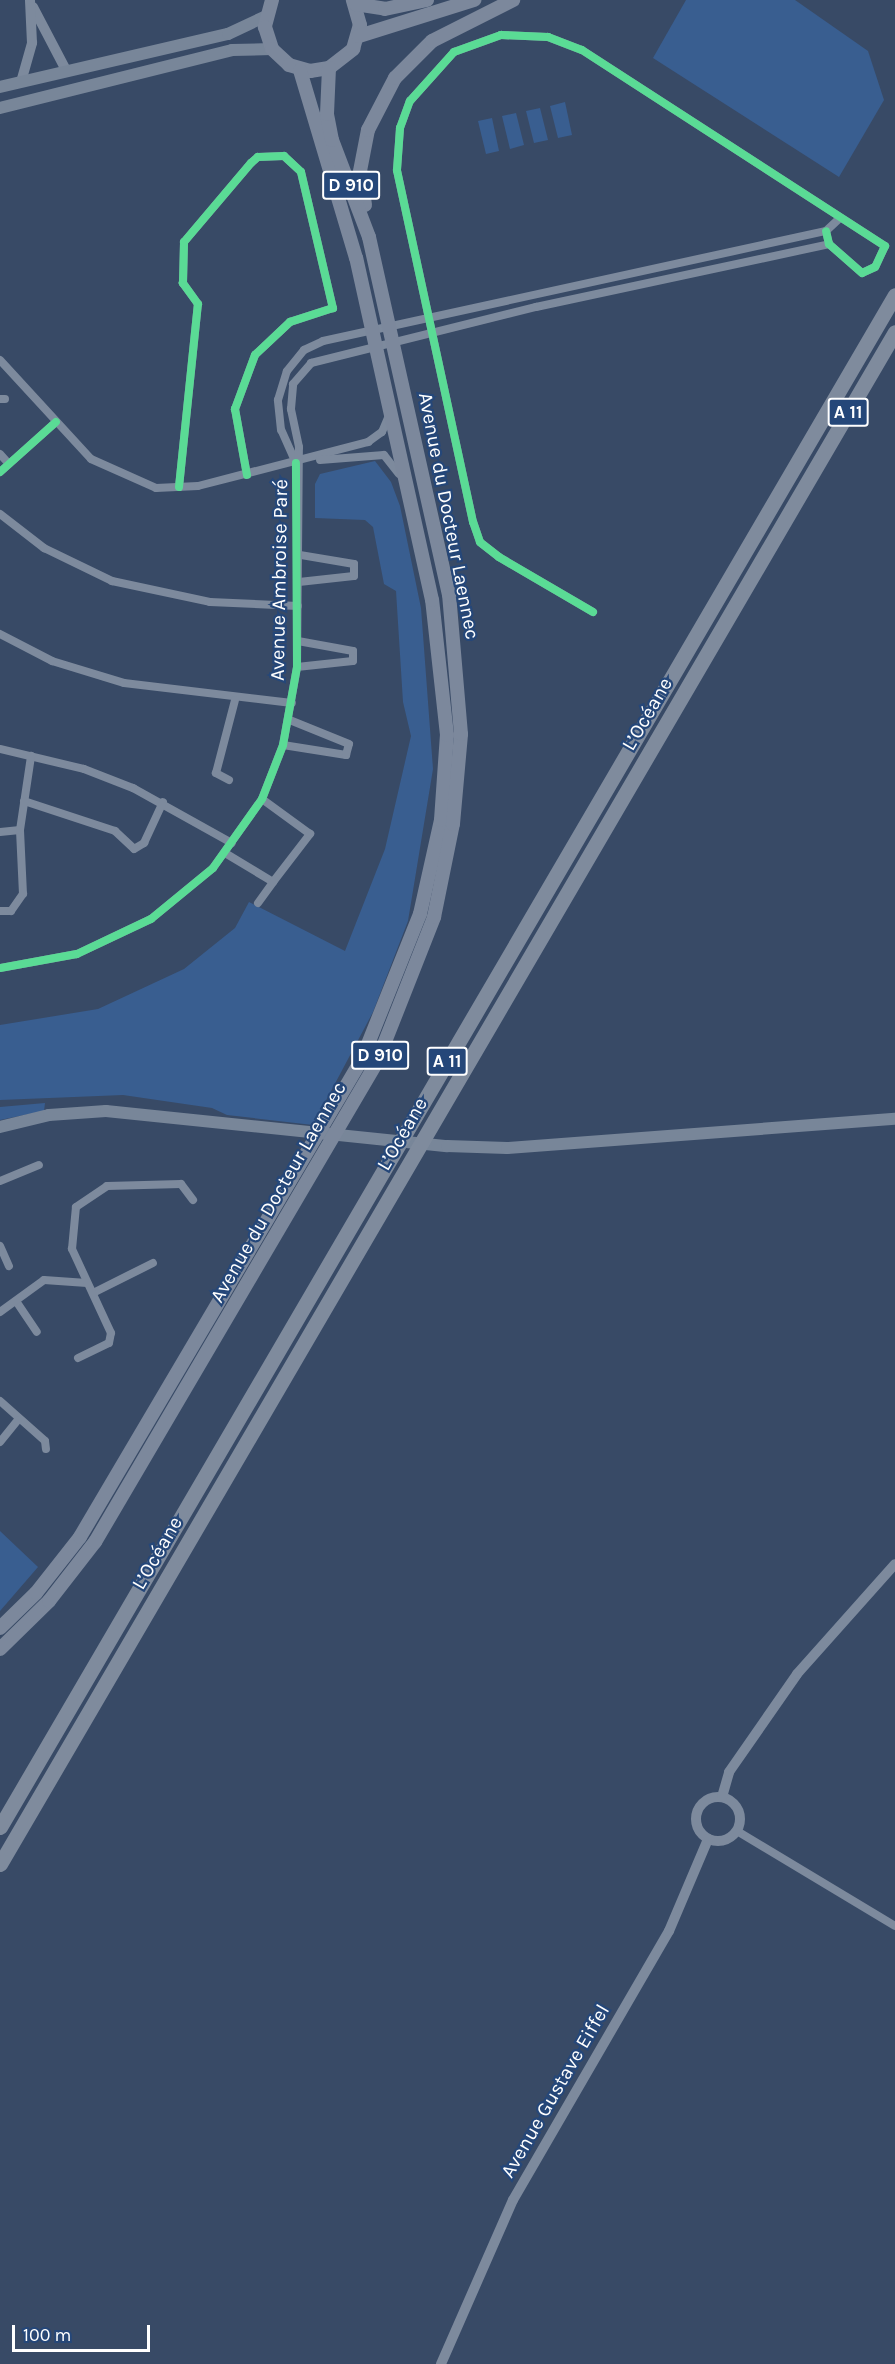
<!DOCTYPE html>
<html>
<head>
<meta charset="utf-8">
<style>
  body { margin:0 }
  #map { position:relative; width:895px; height:2364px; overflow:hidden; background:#384a66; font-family:Karla,sans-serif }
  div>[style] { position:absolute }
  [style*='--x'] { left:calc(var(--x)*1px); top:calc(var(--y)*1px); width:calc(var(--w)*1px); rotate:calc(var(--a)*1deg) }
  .green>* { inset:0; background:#395e90 }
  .minor>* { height:8px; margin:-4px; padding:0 4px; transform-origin:4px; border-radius:4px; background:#7d8a9d }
  .tertiary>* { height:10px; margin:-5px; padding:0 5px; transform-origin:5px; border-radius:5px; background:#7d8a9d }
  .tertiary>.ring { margin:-5px; padding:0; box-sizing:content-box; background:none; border:10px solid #7d8a9d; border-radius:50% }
  .secondary>* { height:12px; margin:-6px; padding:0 6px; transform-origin:6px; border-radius:6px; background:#788699 }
  .primary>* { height:14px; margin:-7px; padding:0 7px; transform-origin:7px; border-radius:7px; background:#7c889c }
  .motorway>* { height:15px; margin:-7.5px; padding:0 7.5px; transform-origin:7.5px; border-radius:7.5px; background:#7f8b9d }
  .cycleway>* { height:8px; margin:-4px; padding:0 4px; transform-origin:4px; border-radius:4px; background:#5adb95 }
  span { translate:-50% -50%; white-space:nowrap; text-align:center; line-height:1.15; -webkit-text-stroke:4.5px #254779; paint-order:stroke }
  .shield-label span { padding:2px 4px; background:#254779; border:2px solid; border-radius:4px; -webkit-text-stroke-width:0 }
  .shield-label { font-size:18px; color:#fff; font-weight:700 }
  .street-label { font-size:20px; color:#fff }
  .scale { position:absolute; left:12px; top:2325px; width:138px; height:27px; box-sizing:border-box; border:3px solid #fff; border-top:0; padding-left:8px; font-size:18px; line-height:21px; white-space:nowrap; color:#fff; -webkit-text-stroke:4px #254779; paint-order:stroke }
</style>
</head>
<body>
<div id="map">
  <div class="green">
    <div style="clip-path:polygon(686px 0,795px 0,868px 51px,884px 100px,839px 177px,653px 58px)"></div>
    <div style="clip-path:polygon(565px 102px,572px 135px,558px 138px,550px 106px)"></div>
    <div style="clip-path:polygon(540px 108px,548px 140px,534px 143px,526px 111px)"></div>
    <div style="clip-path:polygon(516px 113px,524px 145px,510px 149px,502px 116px)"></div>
    <div style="clip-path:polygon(492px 118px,499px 151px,486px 154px,478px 121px)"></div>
    <div style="clip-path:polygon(375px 461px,391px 482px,400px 506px,421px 608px,433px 769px,408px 921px,373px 1012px,313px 1125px,227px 1115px,212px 1108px,123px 1095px,0 1100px,0 1025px,98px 1009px,184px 969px,235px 928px,249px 902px,345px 951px,385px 849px,411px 736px,403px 702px,396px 591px,384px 584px,373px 527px,365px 520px,315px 518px,315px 484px,320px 474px)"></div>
    <div style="clip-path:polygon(45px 1103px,44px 1111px,0 1120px,0 1107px)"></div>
    <div style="clip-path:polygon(0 1531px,38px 1567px,0 1611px)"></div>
  </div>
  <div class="minor">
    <div style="--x:0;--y:360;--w:134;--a:47.4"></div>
    <div style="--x:91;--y:459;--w:71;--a:24"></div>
    <div style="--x:156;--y:488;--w:42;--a:-2.7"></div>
    <div style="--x:198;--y:486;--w:176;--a:-14.5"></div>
    <div style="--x:368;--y:442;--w:17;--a:-36"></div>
    <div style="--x:382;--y:432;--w:21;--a:-67"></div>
    <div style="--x:0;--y:399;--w:5;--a:0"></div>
    <div style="--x:0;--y:454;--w:13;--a:48"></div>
    <div style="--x:320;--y:460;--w:64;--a:-4.5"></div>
    <div style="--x:384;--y:455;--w:24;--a:52"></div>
    <div style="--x:296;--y:463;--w:36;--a:-114"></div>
    <div style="--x:281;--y:430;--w:30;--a:-96"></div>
    <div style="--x:278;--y:400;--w:30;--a:-73"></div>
    <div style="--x:287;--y:371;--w:27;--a:-51"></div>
    <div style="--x:304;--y:350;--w:21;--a:-25"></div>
    <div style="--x:323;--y:341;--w:515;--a:-12.34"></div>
    <div style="--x:826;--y:231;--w:19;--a:-43"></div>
    <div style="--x:0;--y:472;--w:75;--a:-41.8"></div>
    <div style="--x:179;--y:487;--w:184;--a:-84.1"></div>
    <div style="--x:198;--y:304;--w:26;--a:-126"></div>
    <div style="--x:183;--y:283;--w:41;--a:-88.6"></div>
    <div style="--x:184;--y:242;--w:104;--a:-49.7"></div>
    <div style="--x:251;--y:163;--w:9;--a:-41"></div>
    <div style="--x:258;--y:157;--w:26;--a:-2"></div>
    <div style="--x:284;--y:156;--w:23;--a:43"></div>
    <div style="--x:301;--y:172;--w:140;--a:76.8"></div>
    <div style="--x:333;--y:308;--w:45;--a:162"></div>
    <div style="--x:290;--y:322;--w:48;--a:136.7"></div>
    <div style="--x:255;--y:355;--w:58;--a:110.3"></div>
    <div style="--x:235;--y:409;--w:67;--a:79.7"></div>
    <div style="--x:0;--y:514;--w:56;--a:37.7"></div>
    <div style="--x:44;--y:548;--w:76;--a:25.9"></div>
    <div style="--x:112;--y:581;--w:100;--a:12.1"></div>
    <div style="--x:210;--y:602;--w:88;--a:2.6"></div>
    <div style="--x:299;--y:582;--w:55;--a:-6.2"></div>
    <div style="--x:354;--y:576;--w:12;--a:-90"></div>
    <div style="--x:354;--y:564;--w:55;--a:-170.5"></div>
    <div style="--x:593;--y:612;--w:109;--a:-149.7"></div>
    <div style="--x:499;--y:557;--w:24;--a:-142"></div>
    <div style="--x:480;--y:542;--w:21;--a:-109"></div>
    <div style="--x:473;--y:522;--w:360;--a:-102.2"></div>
    <div style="--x:397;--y:170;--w:42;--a:-85.9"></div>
    <div style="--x:400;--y:128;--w:29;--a:-70"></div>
    <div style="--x:410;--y:101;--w:66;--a:-48.1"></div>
    <div style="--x:454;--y:52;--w:50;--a:-19.9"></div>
    <div style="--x:501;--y:35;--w:47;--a:2.4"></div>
    <div style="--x:548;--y:37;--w:36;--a:21"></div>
    <div style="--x:582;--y:50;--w:361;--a:32.9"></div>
    <div style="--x:885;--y:246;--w:23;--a:115"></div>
    <div style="--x:875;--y:267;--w:14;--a:155"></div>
    <div style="--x:862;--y:273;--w:44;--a:-138.7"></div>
    <div style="--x:829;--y:244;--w:13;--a:-103"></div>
    <div style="--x:0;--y:634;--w:59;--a:27.4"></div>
    <div style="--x:52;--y:661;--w:75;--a:17"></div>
    <div style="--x:124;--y:683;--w:169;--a:6.8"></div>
    <div style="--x:297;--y:667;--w:56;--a:-6.1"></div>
    <div style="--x:353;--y:661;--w:10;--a:-90"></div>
    <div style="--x:353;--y:651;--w:56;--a:-169.7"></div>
    <div style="--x:283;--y:745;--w:64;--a:9"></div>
    <div style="--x:346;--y:755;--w:11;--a:-75"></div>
    <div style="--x:349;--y:744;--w:64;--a:-157.9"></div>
    <div style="--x:0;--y:749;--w:86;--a:13.4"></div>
    <div style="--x:84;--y:769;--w:53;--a:21.2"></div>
    <div style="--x:133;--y:788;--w:113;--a:29.1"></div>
    <div style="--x:229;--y:780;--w:15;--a:-152"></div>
    <div style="--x:216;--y:773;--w:75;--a:-75.4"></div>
    <div style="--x:24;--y:801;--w:96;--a:18.2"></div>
    <div style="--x:115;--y:831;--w:26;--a:43"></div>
    <div style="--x:134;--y:849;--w:12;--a:-31"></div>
    <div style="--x:144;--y:843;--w:45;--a:-65.1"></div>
    <div style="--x:0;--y:832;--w:20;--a:-6"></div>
    <div style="--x:225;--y:853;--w:56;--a:31.1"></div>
    <div style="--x:273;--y:882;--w:61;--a:-52.4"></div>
    <div style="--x:310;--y:834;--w:59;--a:-143.9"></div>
    <div style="--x:258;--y:903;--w:26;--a:-54"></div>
    <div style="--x:0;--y:911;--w:11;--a:0"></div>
    <div style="--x:11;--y:911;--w:21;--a:-55"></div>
    <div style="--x:23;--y:894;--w:64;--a:-92.7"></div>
    <div style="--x:20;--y:830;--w:75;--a:-81.5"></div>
    <div style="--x:0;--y:968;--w:78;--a:-10.3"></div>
    <div style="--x:77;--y:954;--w:82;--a:-25.3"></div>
    <div style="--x:151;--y:919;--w:80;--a:-39.4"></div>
    <div style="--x:213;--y:868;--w:85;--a:-54.6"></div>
    <div style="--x:262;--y:799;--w:58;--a:-68.7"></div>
    <div style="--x:283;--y:745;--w:79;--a:-79.8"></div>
    <div style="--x:297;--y:667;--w:220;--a:-89.5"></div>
    <div style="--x:299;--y:447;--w:39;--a:-102"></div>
    <div style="--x:291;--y:409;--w:25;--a:-85"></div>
    <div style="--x:293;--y:384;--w:28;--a:-49"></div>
    <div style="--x:311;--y:363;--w:232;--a:-14"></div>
    <div style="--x:536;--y:307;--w:300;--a:-12.1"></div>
    <div style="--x:0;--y:1181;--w:42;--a:-22.3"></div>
    <div style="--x:0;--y:1246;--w:22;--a:66"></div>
    <div style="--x:93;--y:1293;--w:67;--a:-26.6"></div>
    <div style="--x:16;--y:1301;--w:37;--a:56"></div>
    <div style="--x:0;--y:1312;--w:54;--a:-36"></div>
    <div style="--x:44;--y:1280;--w:43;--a:4"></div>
    <div style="--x:78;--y:1358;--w:34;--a:-26"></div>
    <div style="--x:109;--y:1343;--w:10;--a:-79"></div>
    <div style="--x:111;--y:1333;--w:93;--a:-114.9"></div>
    <div style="--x:72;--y:1249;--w:42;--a:-84.6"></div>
    <div style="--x:76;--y:1207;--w:37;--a:-34"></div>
    <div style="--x:107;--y:1186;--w:74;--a:-1.5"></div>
    <div style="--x:181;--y:1184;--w:20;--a:53"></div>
    <div style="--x:0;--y:1401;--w:60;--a:41.6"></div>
    <div style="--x:45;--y:1441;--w:8;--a:83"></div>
    <div style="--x:0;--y:1442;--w:28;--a:-51"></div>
    <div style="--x:737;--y:1831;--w:184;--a:31"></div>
  </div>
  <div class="tertiary">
    <div style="--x:33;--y:7;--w:71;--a:62.4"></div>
    <div style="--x:21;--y:82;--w:41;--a:-74.2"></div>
    <div style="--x:32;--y:43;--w:43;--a:-92.7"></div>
    <div class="ring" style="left:696px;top:1797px;width:34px;height:34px"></div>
    <div style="--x:722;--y:1797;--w:26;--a:-74"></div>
    <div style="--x:729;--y:1772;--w:119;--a:-55.2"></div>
    <div style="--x:797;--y:1674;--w:147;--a:-48.3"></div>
    <div style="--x:441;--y:2364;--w:179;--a:-66.3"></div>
    <div style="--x:513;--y:2200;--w:311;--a:-59.9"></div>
    <div style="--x:669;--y:1931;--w:100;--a:-67"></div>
  </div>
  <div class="secondary">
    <div style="--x:0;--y:87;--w:234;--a:-13.1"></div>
    <div style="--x:228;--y:34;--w:42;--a:-25.3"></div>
    <div style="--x:0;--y:108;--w:239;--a:-14"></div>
    <div style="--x:232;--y:50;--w:40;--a:-1.4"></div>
    <div style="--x:0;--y:1127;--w:50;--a:-13.8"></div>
    <div style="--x:49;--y:1115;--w:57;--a:-4"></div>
    <div style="--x:106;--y:1111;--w:343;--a:5.9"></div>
    <div style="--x:447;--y:1146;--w:60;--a:1.9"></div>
    <div style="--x:507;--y:1148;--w:389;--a:-4.3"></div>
  </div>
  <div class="primary">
    <div style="--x:272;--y:0;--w:28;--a:105"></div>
    <div style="--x:265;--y:27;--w:23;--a:72"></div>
    <div style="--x:272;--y:49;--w:23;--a:43"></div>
    <div style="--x:289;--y:65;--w:22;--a:16"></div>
    <div style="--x:310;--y:71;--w:19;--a:-9"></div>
    <div style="--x:329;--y:68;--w:31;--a:-38"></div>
    <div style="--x:353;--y:49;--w:25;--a:-74"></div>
    <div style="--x:360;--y:25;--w:26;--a:-106"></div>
    <div style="--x:355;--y:4;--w:30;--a:9"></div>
    <div style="--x:385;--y:9;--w:43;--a:-12.1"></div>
    <div style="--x:359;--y:36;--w:121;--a:-17.4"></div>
    <div style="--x:365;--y:205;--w:34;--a:-98"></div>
    <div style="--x:360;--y:171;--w:42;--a:-79"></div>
    <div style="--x:368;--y:130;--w:59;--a:-62.6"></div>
    <div style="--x:395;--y:78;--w:52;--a:-45"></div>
    <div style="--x:432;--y:41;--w:91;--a:-26.8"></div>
    <div style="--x:0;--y:1628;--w:50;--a:-44.2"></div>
    <div style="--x:36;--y:1593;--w:71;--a:-51.8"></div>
    <div style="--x:80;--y:1537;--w:555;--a:-59.46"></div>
    <div style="--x:362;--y:1059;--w:156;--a:-68.2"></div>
    <div style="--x:420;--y:914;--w:96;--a:-77.4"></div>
    <div style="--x:441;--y:820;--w:85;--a:-86"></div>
    <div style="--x:447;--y:735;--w:136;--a:-96.3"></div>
    <div style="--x:432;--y:600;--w:350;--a:-102.5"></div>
    <div style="--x:356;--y:258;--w:196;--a:-106.6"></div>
    <div style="--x:0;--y:1649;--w:69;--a:-44.4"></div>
    <div style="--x:49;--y:1601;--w:75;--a:-52.1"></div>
    <div style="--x:95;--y:1542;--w:557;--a:-59.57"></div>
    <div style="--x:377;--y:1062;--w:156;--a:-68.5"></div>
    <div style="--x:434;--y:917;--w:95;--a:-78.5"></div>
    <div style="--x:453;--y:824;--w:90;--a:-84.9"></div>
    <div style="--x:461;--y:734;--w:140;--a:-94.9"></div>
    <div style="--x:449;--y:595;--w:367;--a:-102.6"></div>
    <div style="--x:369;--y:237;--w:104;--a:-110.9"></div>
    <div style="--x:332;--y:140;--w:26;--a:-101"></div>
    <div style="--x:327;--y:114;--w:46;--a:-87.5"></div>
  </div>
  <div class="motorway">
    <div style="--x:0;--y:1827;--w:1774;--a:-59.71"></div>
    <div style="--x:0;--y:1864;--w:1774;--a:-59.71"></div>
  </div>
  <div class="cycleway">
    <div style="--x:0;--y:472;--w:75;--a:-41.8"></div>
    <div style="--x:179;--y:487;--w:184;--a:-84.1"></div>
    <div style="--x:198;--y:304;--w:26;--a:-126"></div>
    <div style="--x:183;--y:283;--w:41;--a:-88.6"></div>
    <div style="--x:184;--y:242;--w:104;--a:-49.7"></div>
    <div style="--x:251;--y:163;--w:9;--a:-41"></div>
    <div style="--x:258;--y:157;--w:26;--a:-2"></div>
    <div style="--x:284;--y:156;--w:23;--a:43"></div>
    <div style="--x:301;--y:172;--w:140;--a:76.8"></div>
    <div style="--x:333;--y:308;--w:45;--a:162"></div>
    <div style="--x:290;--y:322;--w:48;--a:136.7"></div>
    <div style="--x:255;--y:355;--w:58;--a:110.3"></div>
    <div style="--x:235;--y:409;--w:67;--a:79.7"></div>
    <div style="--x:593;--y:612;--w:109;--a:-149.7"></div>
    <div style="--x:499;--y:557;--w:24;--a:-142"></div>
    <div style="--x:480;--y:542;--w:21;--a:-109"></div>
    <div style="--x:473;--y:522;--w:360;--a:-102.2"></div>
    <div style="--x:397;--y:170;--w:42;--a:-85.9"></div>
    <div style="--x:400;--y:128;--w:29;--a:-70"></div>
    <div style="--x:410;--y:101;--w:66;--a:-48.1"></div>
    <div style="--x:454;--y:52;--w:50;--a:-19.9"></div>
    <div style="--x:501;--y:35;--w:47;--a:2.4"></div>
    <div style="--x:548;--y:37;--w:36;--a:21"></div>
    <div style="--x:582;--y:50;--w:361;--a:32.9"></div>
    <div style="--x:885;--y:246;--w:23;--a:115"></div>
    <div style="--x:875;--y:267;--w:14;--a:155"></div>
    <div style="--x:862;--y:273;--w:44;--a:-138.7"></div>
    <div style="--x:829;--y:244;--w:13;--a:-103"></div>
    <div style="--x:0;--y:968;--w:78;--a:-10.3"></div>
    <div style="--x:77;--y:954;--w:82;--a:-25.3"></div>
    <div style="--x:151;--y:919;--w:80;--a:-39.4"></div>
    <div style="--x:213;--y:868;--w:85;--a:-54.6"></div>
    <div style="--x:262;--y:799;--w:58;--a:-68.7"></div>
    <div style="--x:283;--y:745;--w:79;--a:-79.8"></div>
    <div style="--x:297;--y:667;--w:204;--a:-90.3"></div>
  </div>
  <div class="shield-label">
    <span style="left:351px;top:185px">D 910</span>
    <span style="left:848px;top:412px">A 11</span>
    <span style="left:380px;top:1055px">D 910</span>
    <span style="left:447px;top:1061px">A 11</span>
  </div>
  <div class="street-label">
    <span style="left:449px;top:516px;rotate:79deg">Avenue du Docteur Laennec</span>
    <span style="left:279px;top:580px;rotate:-89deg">Avenue Ambroise Paré</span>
    <span style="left:647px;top:714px;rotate:-60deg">L’Océane</span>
    <span style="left:402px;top:1134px;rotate:-60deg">L’Océane</span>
    <span style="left:278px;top:1192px;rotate:-60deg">Avenue du Docteur Laennec</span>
    <span style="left:157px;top:1553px;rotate:-60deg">L’Océane</span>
    <span style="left:555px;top:2091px;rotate:-60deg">Avenue Gustave Eiffel</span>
  </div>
  <div class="scale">100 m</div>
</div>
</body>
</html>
